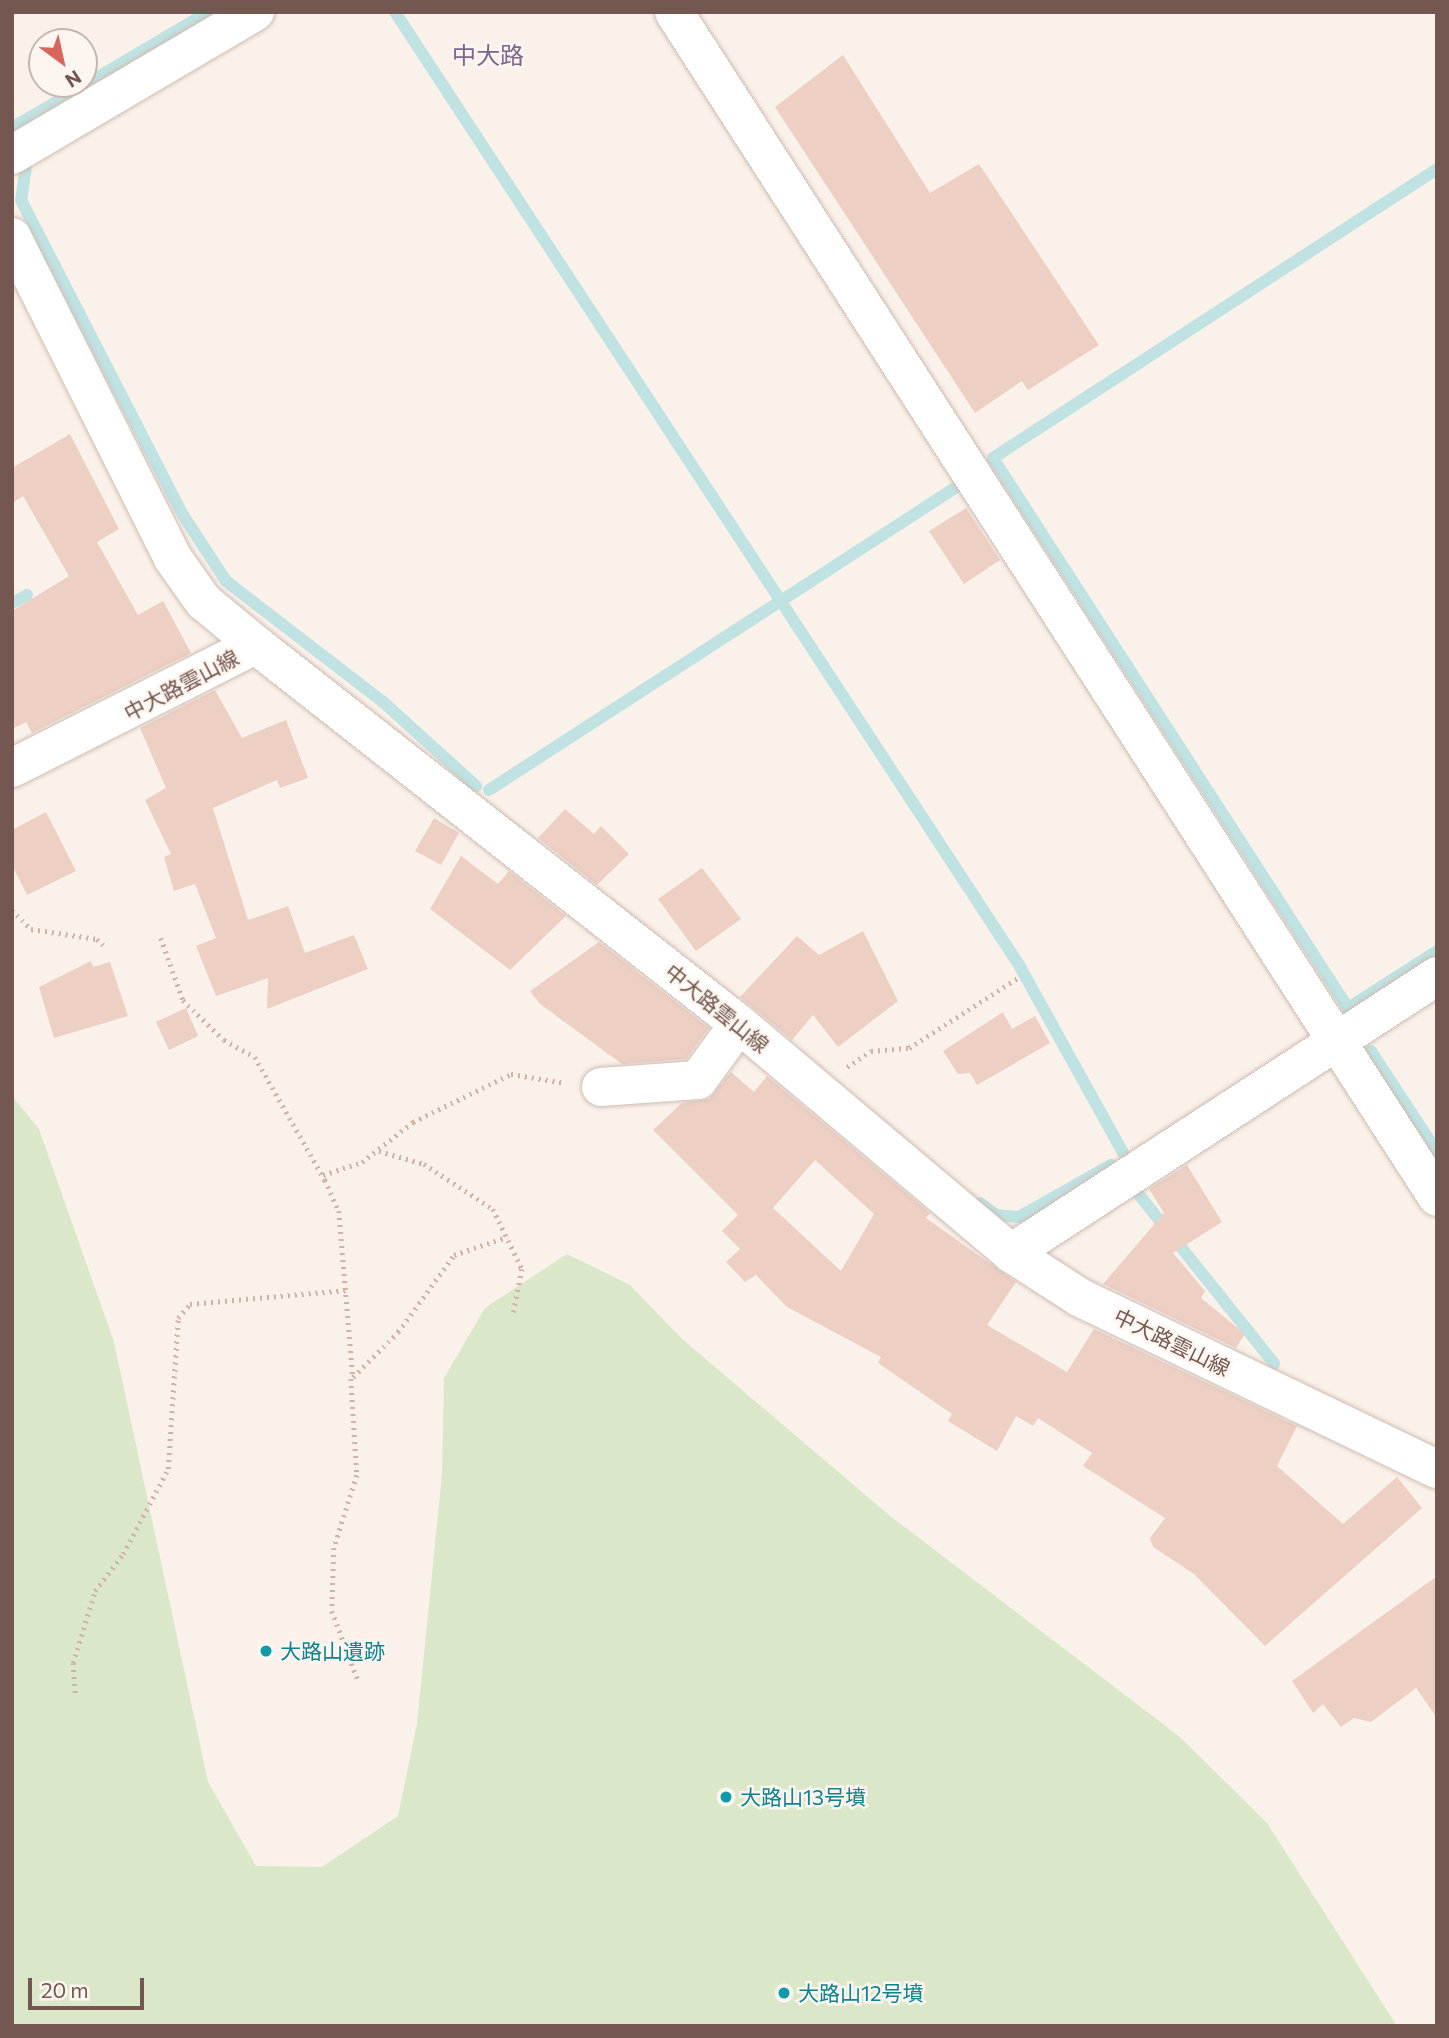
<!DOCTYPE html>
<html>
<head>
<meta charset="utf-8">
<style>
  body { margin:0 }
  #map { position:relative; width:1449px; height:2038px; overflow:hidden; background:#faf2ea; font-family:Commissioner,"Noto Sans JP",sans-serif }
  div>[style] { position:absolute }
  [style*='--x'] { left:calc(var(--x)*1px); top:calc(var(--y)*1px); width:calc(var(--w)*1px); rotate:calc(var(--a)*1deg) }
  .green>* { inset:0; background:#dae7c9 }
  .stream>* { height:12px; margin:-6px; padding:0 6px; transform-origin:6px; border-radius:6px; background:#c0e2e2 }
  .building>* { inset:0; background:#edcfc4 }
  .path>* { height:4.5px; margin-top:-2.25px; transform-origin:0; background:repeating-linear-gradient(90deg,#d2b2a7 0 2px,transparent 0 7px) }
  .roads { filter:drop-shadow(0 0 2px #cebbb4) drop-shadow(0 0 2px #cebbb4) }
  .minor>* { height:38px; margin:-19px; padding:0 19px; transform-origin:19px; border-radius:19px; background:#fff }
  .dots>* { width:19px; height:19px; translate:-50% -50%; box-sizing:border-box; border:4px solid #fdf6f0; border-radius:50% }
  span { translate:-50% -50%; white-space:nowrap; text-align:center; line-height:1.15; -webkit-text-stroke:5px #fdf6f0; paint-order:stroke }
  .street-label { font-size:21px; color:#735750 }
  .culture-label { font-size:21px; color:#0d838f }
  .left { translate:0 -50%; text-align:left }
  .quarter-label { font-size:24px; color:#7c678e }
  .frame { position:absolute; inset:0; border:14px solid #735750; pointer-events:none }
  .north { position:absolute; left:28px; top:28px; width:70px; height:70px; box-sizing:border-box; background:#fdf6f0; border:2px solid #c6b6b0; border-radius:50%; rotate:147deg; font-size:19px; font-weight:700; line-height:28px; text-align:center; color:#735750 }
  .north::after { content:''; display:block; margin:auto; width:24px; height:32px; background:#d7675d; clip-path:polygon(50% 0,100% 100%,50% 72%,0 100%) }
  .scale { position:absolute; left:28px; top:1978px; width:116px; height:32px; box-sizing:border-box; border:4px solid #735750; border-top:0; padding-left:9px; font-size:21px; line-height:24px; white-space:nowrap; color:#735750; -webkit-text-stroke:5px #fdf6f0; paint-order:stroke }
</style>
</head>
<body>
<div id="map">
  <div class="green">
    <div style="clip-path:polygon(12px 1096px,39px 1129px,114px 1342px,208px 1782px,256px 1866px,322px 1867px,398px 1816px,417px 1724px,442px 1474px,444px 1378px,485px 1308px,567px 1254px,630px 1285px,681px 1338px,889px 1515px,1180px 1737px,1267px 1823px,1397px 2026px,12px 2026px)"></div>
  </div>
  <div class="stream">
    <div style="--x:395;--y:12;--w:1139;--a:56.78"></div>
    <div style="--x:1019;--y:965;--w:215;--a:61"></div>
    <div style="--x:12;--y:128;--w:228;--a:-30.6"></div>
    <div style="--x:26;--y:166;--w:34;--a:98"></div>
    <div style="--x:21;--y:200;--w:354;--a:62.8"></div>
    <div style="--x:183;--y:515;--w:79;--a:56.9"></div>
    <div style="--x:226;--y:581;--w:197;--a:37.6"></div>
    <div style="--x:382;--y:701;--w:127;--a:42.1"></div>
    <div style="--x:1437;--y:169;--w:530;--a:146.94"></div>
    <div style="--x:993;--y:458;--w:655;--a:57.16"></div>
    <div style="--x:1348;--y:1008;--w:106;--a:-32.6"></div>
    <div style="--x:12;--y:603;--w:17;--a:-28"></div>
    <div style="--x:489;--y:790;--w:555;--a:-32.95"></div>
    <div style="--x:1371;--y:1051;--w:121;--a:56.8"></div>
    <div style="--x:1136;--y:1191;--w:221;--a:51.3"></div>
    <div style="--x:980;--y:1203;--w:20;--a:37"></div>
    <div style="--x:996;--y:1215;--w:23;--a:5"></div>
    <div style="--x:1019;--y:1217;--w:106;--a:-29.5"></div>
  </div>
  <div class="building">
    <div style="clip-path:polygon(843px 55px,930px 193px,979px 164px,1099px 345px,1028px 390px,1022px 381px,975px 413px,775px 107px)"></div>
    <div style="clip-path:polygon(70px 434px,119px 529px,97px 542px,138px 615px,163px 601px,191px 653px,32px 733px,26px 722px,12px 729px,12px 611px,69px 576px,23px 496px,12px 503px,12px 468px)"></div>
    <div style="clip-path:polygon(966px 508px,1000px 560px,964px 584px,929px 531px)"></div>
    <div style="clip-path:polygon(215px 690px,242px 738px,286px 720px,308px 778px,280px 788px,277px 780px,213px 808px,248px 920px,288px 906px,305px 953px,354px 935px,368px 969px,267px 1009px,268px 978px,216px 996px,196px 946px,216px 938px,195px 884px,174px 891px,164px 857px,171px 854px,145px 800px,166px 788px,140px 728px)"></div>
    <div style="clip-path:polygon(565px 809px,594px 834px,601px 826px,629px 854px,597px 885px,538px 838px)"></div>
    <div style="clip-path:polygon(46px 812px,76px 871px,27px 895px,12px 865px,12px 830px)"></div>
    <div style="clip-path:polygon(434px 818px,459px 833px,441px 865px,415px 851px)"></div>
    <div style="clip-path:polygon(461px 856px,498px 884px,509px 871px,566px 916px,510px 970px,430px 909px)"></div>
    <div style="clip-path:polygon(702px 868px,741px 919px,696px 951px,658px 899px)"></div>
    <div style="clip-path:polygon(863px 931px,898px 1001px,838px 1047px,813px 1015px,792px 1040px,740px 997px,797px 936px,819px 955px)"></div>
    <div style="clip-path:polygon(599px 942px,709px 1028px,686px 1059px,622px 1064px,540px 1004px,530px 991px)"></div>
    <div style="clip-path:polygon(91px 961px,93px 967px,110px 962px,128px 1016px,54px 1038px,39px 987px)"></div>
    <div style="clip-path:polygon(186px 1008px,198px 1036px,169px 1050px,156px 1022px)"></div>
    <div style="clip-path:polygon(1003px 1012px,1012px 1029px,1035px 1016px,1050px 1043px,977px 1085px,970px 1073px,958px 1074px,943px 1051px)"></div>
    <div style="clip-path:polygon(evenodd,731px 1072px,754px 1092px,767px 1076px,930px 1213px,926px 1218px,1016px 1282px,987px 1325px,1067px 1372px,1094px 1329px,1297px 1426px,1277px 1466px,1343px 1524px,1397px 1477px,1422px 1508px,1265px 1646px,1194px 1574px,1153px 1547px,1150px 1538px,1165px 1518px,1083px 1466px,1092px 1453px,1038px 1418px,1033px 1426px,1016px 1416px,997px 1451px,948px 1421px,952px 1414px,878px 1363px,881px 1357px,787px 1307px,756px 1275px,745px 1282px,726px 1262px,740px 1249px,722px 1231px,738px 1215px,653px 1130px,682px 1103px,709px 1099px,731px 1072px,815px 1160px,874px 1214px,841px 1271px,773px 1208px,815px 1160px)"></div>
    <div style="clip-path:polygon(1187px 1165px,1222px 1222px,1173px 1253px,1205px 1291px,1201px 1298px,1245px 1334px,1236px 1348px,1103px 1284px,1164px 1213px,1149px 1189px)"></div>
    <div style="clip-path:polygon(1437px 1576px,1437px 1718px,1416px 1688px,1371px 1722px,1354px 1718px,1341px 1727px,1323px 1704px,1313px 1713px,1292px 1681px)"></div>
  </div>
  <div class="path">
    <div style="--x:12;--y:910;--w:27;--a:45"></div>
    <div style="--x:31;--y:929;--w:67;--a:8.6"></div>
    <div style="--x:97;--y:939;--w:13;--a:45"></div>
    <div style="--x:161;--y:938;--w:66;--a:70.5"></div>
    <div style="--x:183;--y:1000;--w:57;--a:44.3"></div>
    <div style="--x:224;--y:1040;--w:35;--a:29"></div>
    <div style="--x:255;--y:1057;--w:142;--a:60.4"></div>
    <div style="--x:325;--y:1180;--w:34;--a:66"></div>
    <div style="--x:339;--y:1211;--w:167;--a:85.2"></div>
    <div style="--x:353;--y:1377;--w:64;--a:-45"></div>
    <div style="--x:398;--y:1332;--w:95;--a:-54"></div>
    <div style="--x:454;--y:1255;--w:56;--a:-18.8"></div>
    <div style="--x:847;--y:1067;--w:29;--a:-34"></div>
    <div style="--x:871;--y:1051;--w:38;--a:-5"></div>
    <div style="--x:909;--y:1048;--w:131;--a:-32.8"></div>
    <div style="--x:379;--y:1151;--w:47;--a:16.1"></div>
    <div style="--x:424;--y:1164;--w:82;--a:33.1"></div>
    <div style="--x:493;--y:1209;--w:67;--a:64.2"></div>
    <div style="--x:522;--y:1269;--w:48;--a:100.8"></div>
    <div style="--x:323;--y:1175;--w:41;--a:-18.4"></div>
    <div style="--x:362;--y:1162;--w:65;--a:-38.1"></div>
    <div style="--x:413;--y:1122;--w:109;--a:-26.1"></div>
    <div style="--x:511;--y:1074;--w:55;--a:9.5"></div>
    <div style="--x:351;--y:1379;--w:96;--a:86.4"></div>
    <div style="--x:357;--y:1475;--w:77;--a:107.5"></div>
    <div style="--x:334;--y:1548;--w:63;--a:91.8"></div>
    <div style="--x:332;--y:1611;--w:74;--a:69.4"></div>
    <div style="--x:75;--y:1693;--w:30;--a:-94"></div>
    <div style="--x:73;--y:1663;--w:75;--a:-73"></div>
    <div style="--x:95;--y:1591;--w:46;--a:-52.9"></div>
    <div style="--x:123;--y:1554;--w:96;--a:-62.1"></div>
    <div style="--x:168;--y:1469;--w:151;--a:-86.2"></div>
    <div style="--x:178;--y:1318;--w:18;--a:-49"></div>
    <div style="--x:190;--y:1304;--w:158;--a:-5.1"></div>
  </div>
  <div class="roads">
    <div class="minor">
      <div style="--x:674;--y:12;--w:1409;--a:57.22"></div>
      <div style="--x:12;--y:155;--w:282;--a:-30.5"></div>
      <div style="--x:12;--y:237;--w:358;--a:63.4"></div>
      <div style="--x:172;--y:557;--w:54;--a:54.8"></div>
      <div style="--x:203;--y:601;--w:69;--a:39.7"></div>
      <div style="--x:12;--y:768;--w:273;--a:-26.8"></div>
      <div style="--x:256;--y:645;--w:614;--a:38.12"></div>
      <div style="--x:739;--y:1024;--w:356;--a:40.1"></div>
      <div style="--x:1011;--y:1253;--w:81;--a:32.9"></div>
      <div style="--x:1079;--y:1297;--w:397;--a:25.7"></div>
      <div style="--x:601;--y:1087;--w:97;--a:-4.1"></div>
      <div style="--x:698;--y:1080;--w:69;--a:-53.8"></div>
      <div style="--x:1011;--y:1253;--w:508;--a:-33.03"></div>
    </div>
  </div>
  <div class="dots">
    <div style="left:266px;top:1651px;background:#0f9aa8"></div>
    <div style="left:726px;top:1797px;background:#0f9aa8"></div>
    <div style="left:784px;top:1993px;background:#0f9aa8"></div>
  </div>
  <div class="street-label">
    <span style="left:181px;top:685px;rotate:-28deg">中大路雲山線</span>
    <span style="left:717px;top:1008px;rotate:39deg">中大路雲山線</span>
    <span style="left:1172px;top:1342px;rotate:26deg">中大路雲山線</span>
  </div>
  <div class="culture-label">
    <span class="left" style="left:280px;top:1651px">大路山遺跡</span>
    <span class="left" style="left:740px;top:1797px">大路山13号墳</span>
    <span class="left" style="left:798px;top:1993px">大路山12号墳</span>
  </div>
  <div class="quarter-label">
    <span style="left:488px;top:55px">中大路</span>
  </div>
  <div class="frame"></div>
  <div class="north">N</div>
  <div class="scale">20 m</div>
</div>
</body>
</html>
